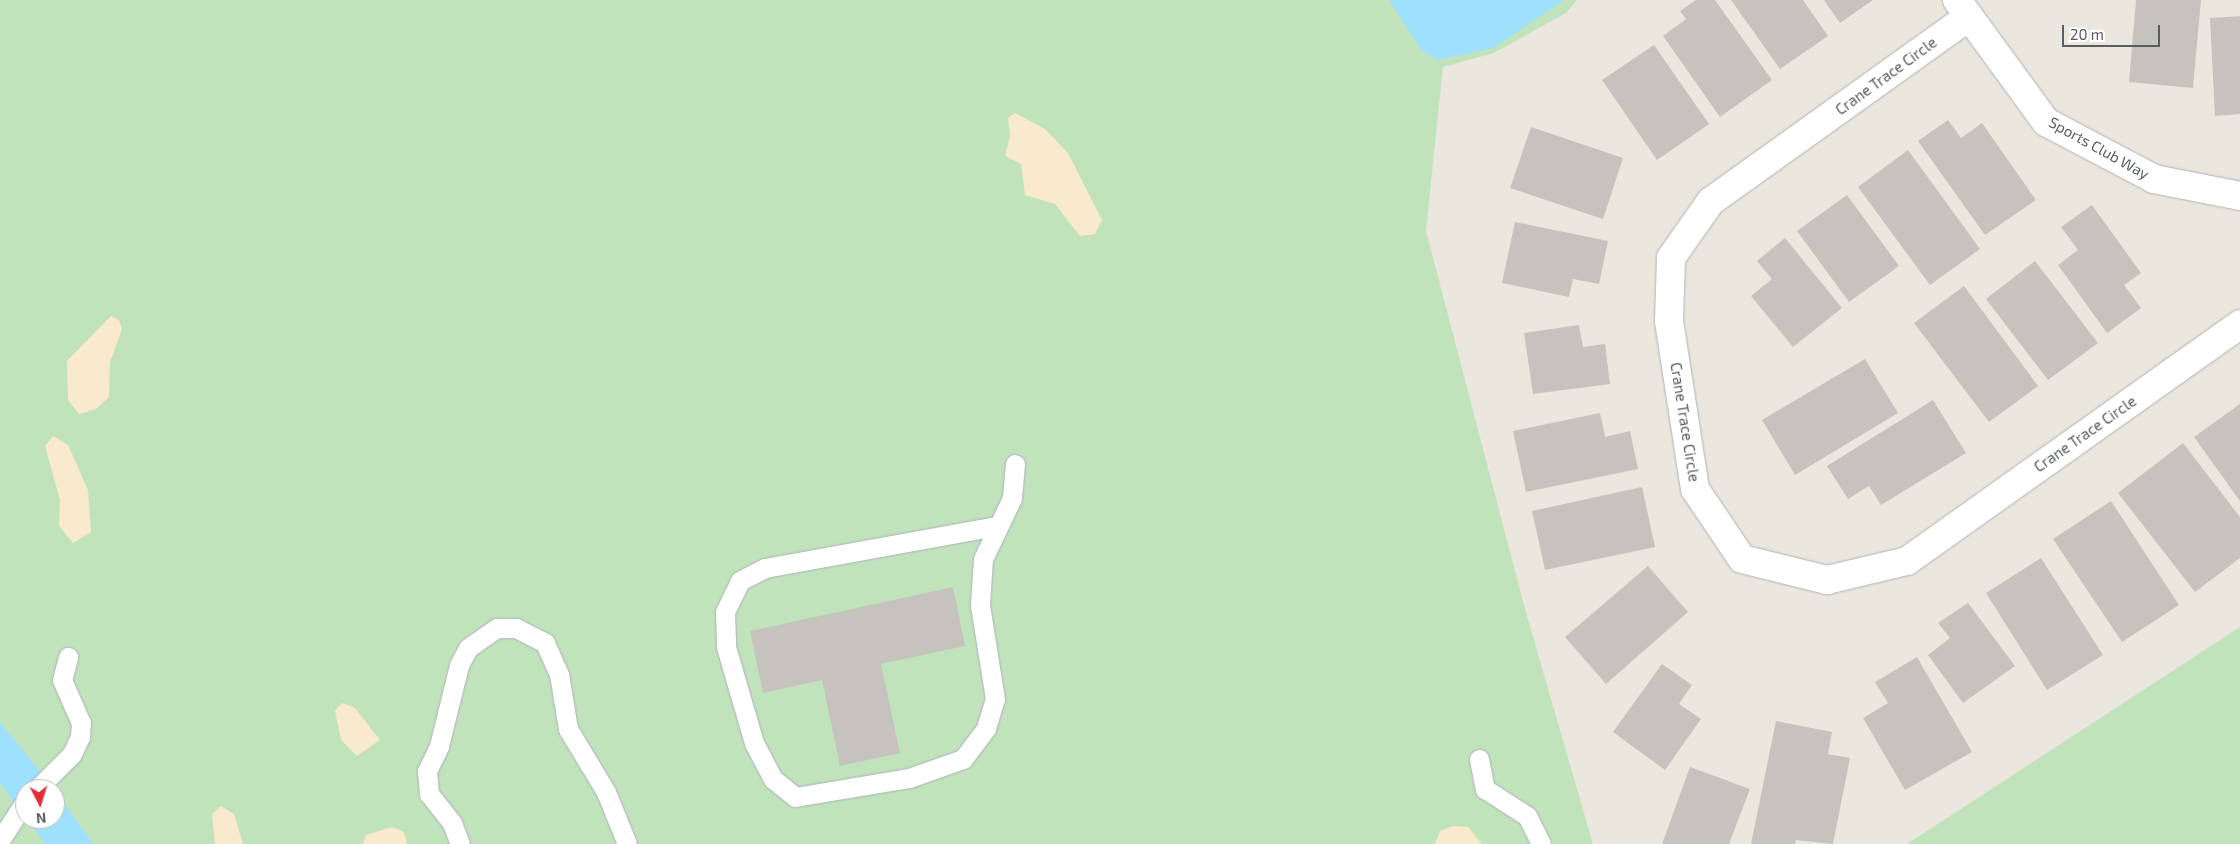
<!DOCTYPE html>
<html>
<head>
<meta charset="utf-8">
<style>
  body { margin:0 }
  #map { position:relative; width:2240px; height:844px; overflow:hidden; background:#ebe7df; font-family:"Exo 2",sans-serif }
  div>[style] { position:absolute }
  [style*='--x'] { left:calc(var(--x)*1px); top:calc(var(--y)*1px); width:calc(var(--w)*1px); rotate:calc(var(--a)*1deg) }
  .green>* { inset:0; background:#c1e3bc }
  .sand>* { inset:0; background:#f9e9cd }
  .water>* { inset:0; background:#9ee0fd }
  .building>* { inset:0; background:#c6c2bd }
  .roads { filter:drop-shadow(0 0 1px #b0b4b7) drop-shadow(0 0 1px #b0b4b7) }
  .lane>* { height:19px; margin:-9.5px; padding:0 9.5px; transform-origin:9.5px; border-radius:9.5px; background:#fff }
  .street>* { height:28px; margin:-14px; padding:0 14px; transform-origin:14px; border-radius:14px; background:#fff }
  span { translate:-50% -50%; white-space:nowrap; text-align:center; line-height:1.15; -webkit-text-stroke:4px #fff; paint-order:stroke }
  .street-label { font-size:15px; color:#585d60 }
  .north { position:absolute; left:15px; top:779px; width:50px; height:50px; box-sizing:border-box; background:#fff; border:1px solid #bcbebf; border-radius:50%; rotate:175deg; font-size:14px; font-weight:700; line-height:20px; text-align:center; color:#585d60 }
  .north::after { content:''; display:block; margin:auto; width:18px; height:22px; background:#e42d37; clip-path:polygon(50% 0,100% 100%,50% 72%,0 100%) }
  .scale { position:absolute; left:2062px; top:25px; width:98px; height:22px; box-sizing:border-box; border:2px solid #585d60; border-top:0; padding-left:6px; font-size:15px; line-height:18px; white-space:nowrap; color:#585d60; -webkit-text-stroke:4px #fff; paint-order:stroke }
</style>
</head>
<body>
<div id="map">
  <div class="green">
    <div style="clip-path:polygon(evenodd,0 0,1577px 0,1566px 13px,1494px 53px,1443px 67px,1426px 231px,1525px 609px,1593px 844px,0 844px,0 0,25px 789px,55px 789px,55px 819px,25px 819px,25px 789px)"></div>
    <div style="clip-path:polygon(2240px 627px,2240px 844px,1907px 844px)"></div>
  </div>
  <div class="sand">
    <div style="clip-path:polygon(1015px 113px,1045px 129px,1068px 153px,1102px 220px,1095px 234px,1080px 236px,1055px 204px,1025px 195px,1021px 164px,1005px 156px,1010px 136px,1008px 118px)"></div>
    <div style="clip-path:polygon(111px 316px,119px 320px,122px 329px,110px 362px,109px 397px,96px 409px,79px 414px,68px 400px,67px 361px)"></div>
    <div style="clip-path:polygon(53px 436px,68px 445px,88px 490px,91px 532px,73px 543px,59px 526px,60px 500px,45px 446px)"></div>
    <div style="clip-path:polygon(342px 703px,355px 708px,380px 740px,357px 756px,341px 740px,335px 711px)"></div>
    <div style="clip-path:polygon(221px 806px,234px 814px,243px 844px,215px 844px,212px 814px)"></div>
    <div style="clip-path:polygon(1453px 826px,1468px 827px,1482px 844px,1435px 844px,1440px 831px)"></div>
    <div style="clip-path:polygon(392px 827px,404px 832px,407px 844px,363px 844px,366px 835px)"></div>
  </div>
  <div class="water">
    <div style="clip-path:polygon(1389px 0,1564px 0,1493px 48px,1438px 60px,1421px 50px)"></div>
    <div style="clip-path:polygon(0 722px,54px 789px,25px 789px,25px 816px,0 783px)"></div>
    <div style="clip-path:polygon(55px 790px,93px 844px,45px 844px,27px 819px,55px 819px)"></div>
  </div>
  <div class="building">
    <div style="clip-path:polygon(1696px 0,1715px 0,1772px 80px,1720px 117px,1663px 36px,1686px 19px,1680px 11px)"></div>
    <div style="clip-path:polygon(1731px 0,1803px 0,1828px 36px,1780px 69px)"></div>
    <div style="clip-path:polygon(1824px 0,1873px 0,1840px 23px)"></div>
    <div style="clip-path:polygon(2136px 0,2201px 0,2193px 88px,2129px 82px)"></div>
    <div style="clip-path:polygon(2240px 16px,2240px 114px,2215px 116px,2210px 18px)"></div>
    <div style="clip-path:polygon(1654px 45px,1709px 124px,1657px 160px,1602px 80px)"></div>
    <div style="clip-path:polygon(1948px 120px,1961px 138px,1982px 123px,2036px 200px,1985px 235px,1918px 141px)"></div>
    <div style="clip-path:polygon(1531px 127px,1623px 158px,1603px 219px,1510px 188px)"></div>
    <div style="clip-path:polygon(1908px 150px,1980px 249px,1930px 285px,1858px 187px)"></div>
    <div style="clip-path:polygon(1847px 195px,1899px 266px,1849px 302px,1797px 231px)"></div>
    <div style="clip-path:polygon(2092px 205px,2141px 273px,2124px 285px,2141px 308px,2107px 333px,2058px 265px,2078px 250px,2061px 227px)"></div>
    <div style="clip-path:polygon(1515px 222px,1608px 241px,1599px 284px,1573px 279px,1569px 297px,1502px 283px)"></div>
    <div style="clip-path:polygon(1785px 238px,1842px 308px,1793px 347px,1751px 296px,1772px 279px,1757px 261px)"></div>
    <div style="clip-path:polygon(2035px 261px,2098px 343px,2048px 380px,1986px 299px)"></div>
    <div style="clip-path:polygon(1964px 286px,2038px 386px,1989px 422px,1914px 323px)"></div>
    <div style="clip-path:polygon(1579px 325px,1583px 347px,1605px 344px,1610px 384px,1533px 394px,1524px 333px)"></div>
    <div style="clip-path:polygon(1865px 359px,1898px 413px,1795px 475px,1762px 420px)"></div>
    <div style="clip-path:polygon(1933px 400px,1966px 453px,1881px 505px,1869px 486px,1848px 499px,1827px 466px)"></div>
    <div style="clip-path:polygon(2240px 404px,2240px 501px,2194px 437px)"></div>
    <div style="clip-path:polygon(1600px 413px,1605px 437px,1630px 431px,1638px 469px,1526px 492px,1513px 431px)"></div>
    <div style="clip-path:polygon(2183px 443px,2240px 517px,2240px 558px,2195px 592px,2118px 493px)"></div>
    <div style="clip-path:polygon(1642px 487px,1655px 547px,1545px 570px,1532px 511px)"></div>
    <div style="clip-path:polygon(2111px 501px,2179px 605px,2122px 642px,2053px 539px)"></div>
    <div style="clip-path:polygon(2041px 558px,2103px 655px,2047px 690px,1986px 593px)"></div>
    <div style="clip-path:polygon(1648px 566px,1688px 612px,1606px 684px,1565px 637px)"></div>
    <div style="clip-path:polygon(953px 587px,965px 646px,881px 664px,900px 753px,840px 766px,822px 680px,763px 693px,750px 631px)"></div>
    <div style="clip-path:polygon(1968px 603px,2015px 666px,1963px 703px,1928px 655px,1950px 638px,1938px 623px)"></div>
    <div style="clip-path:polygon(1917px 657px,1972px 752px,1905px 790px,1863px 718px,1888px 703px,1875px 682px)"></div>
    <div style="clip-path:polygon(1662px 664px,1692px 685px,1679px 704px,1701px 719px,1665px 770px,1613px 732px)"></div>
    <div style="clip-path:polygon(1776px 721px,1832px 732px,1828px 754px,1850px 758px,1833px 844px,1796px 840px,1795px 844px,1751px 844px)"></div>
    <div style="clip-path:polygon(1690px 767px,1750px 789px,1729px 844px,1662px 844px)"></div>
  </div>
  <div class="roads">
    <div class="lane">
      <div style="--x:996;--y:526;--w:235;--a:169.7"></div>
      <div style="--x:765;--y:568;--w:28;--a:153"></div>
      <div style="--x:740;--y:581;--w:34;--a:116"></div>
      <div style="--x:725;--y:612;--w:35;--a:88"></div>
      <div style="--x:726;--y:647;--w:100;--a:73.7"></div>
      <div style="--x:754;--y:743;--w:41;--a:62.2"></div>
      <div style="--x:773;--y:779;--w:28;--a:39"></div>
      <div style="--x:795;--y:797;--w:116;--a:-9.5"></div>
      <div style="--x:909;--y:778;--w:57;--a:-19.4"></div>
      <div style="--x:963;--y:759;--w:39;--a:-53"></div>
      <div style="--x:986;--y:728;--w:30;--a:-73"></div>
      <div style="--x:995;--y:699;--w:95;--a:-99.1"></div>
      <div style="--x:980;--y:605;--w:46;--a:-86.3"></div>
      <div style="--x:983;--y:559;--w:68;--a:-64.6"></div>
      <div style="--x:1012;--y:498;--w:34;--a:-85"></div>
      <div style="--x:1479;--y:759;--w:31;--a:79"></div>
      <div style="--x:1485;--y:789;--w:50;--a:32.7"></div>
      <div style="--x:1527;--y:816;--w:31;--a:63"></div>
      <div style="--x:37;--y:789;--w:49;--a:-45"></div>
      <div style="--x:72;--y:754;--w:19;--a:-65"></div>
      <div style="--x:80;--y:737;--w:14;--a:-86"></div>
      <div style="--x:81;--y:723;--w:47;--a:-113.8"></div>
      <div style="--x:62;--y:680;--w:24;--a:-75"></div>
      <div style="--x:0;--y:840;--w:45;--a:-56.7"></div>
      <div style="--x:460;--y:844;--w:22;--a:-111"></div>
      <div style="--x:452;--y:823;--w:37;--a:-128"></div>
      <div style="--x:429;--y:794;--w:23;--a:-95"></div>
      <div style="--x:427;--y:771;--w:28;--a:-64"></div>
      <div style="--x:439;--y:746;--w:83;--a:-76.1"></div>
      <div style="--x:459;--y:665;--w:19;--a:-62"></div>
      <div style="--x:468;--y:648;--w:35;--a:-35"></div>
      <div style="--x:497;--y:628;--w:19;--a:0"></div>
      <div style="--x:516;--y:628;--w:33;--a:27"></div>
      <div style="--x:545;--y:643;--w:34;--a:66"></div>
      <div style="--x:559;--y:674;--w:56;--a:80.7"></div>
      <div style="--x:568;--y:729;--w:74;--a:58.9"></div>
      <div style="--x:606;--y:792;--w:56;--a:68"></div>
    </div>
    <div class="street">
      <div style="--x:1957;--y:0;--w:151;--a:53.9"></div>
      <div style="--x:2046;--y:122;--w:122;--a:27.8"></div>
      <div style="--x:2154;--y:179;--w:88;--a:11.2"></div>
      <div style="--x:1967;--y:18;--w:315;--a:144.4"></div>
      <div style="--x:1711;--y:201;--w:70;--a:125.1"></div>
      <div style="--x:1671;--y:258;--w:63;--a:91.8"></div>
      <div style="--x:1669;--y:321;--w:170;--a:81.2"></div>
      <div style="--x:1695;--y:489;--w:84;--a:56.1"></div>
      <div style="--x:1742;--y:559;--w:88;--a:13.9"></div>
      <div style="--x:1827;--y:580;--w:82;--a:-13.4"></div>
      <div style="--x:1907;--y:561;--w:409;--a:-35.4"></div>
    </div>
  </div>
  <div class="street-label">
    <span style="left:1886px;top:76px;rotate:-36deg">Crane Trace Circle</span>
    <span style="left:2099px;top:148px;rotate:29deg">Sports Club Way</span>
    <span style="left:1685px;top:422px;rotate:81deg">Crane Trace Circle</span>
    <span style="left:2085px;top:434px;rotate:-35deg">Crane Trace Circle</span>
  </div>
  <div class="north">N</div>
  <div class="scale">20 m</div>
</div>
</body>
</html>
